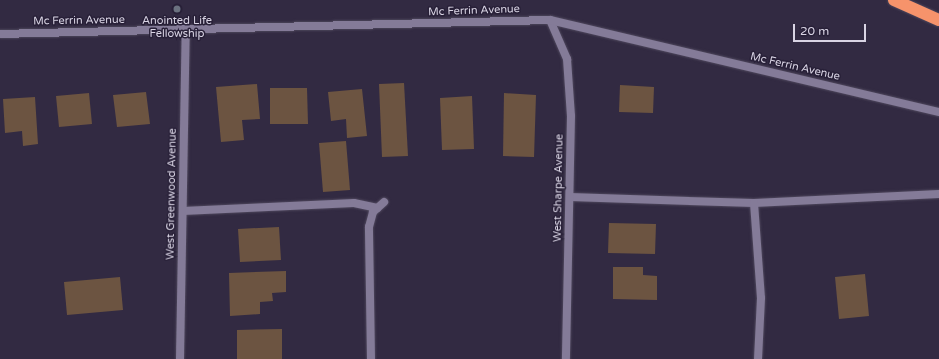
<!DOCTYPE html>
<html>
<head>
<meta charset="utf-8">
<style>
  body { margin:0 }
  #map { position:relative; width:939px; height:359px; overflow:hidden; background:#322a42; font-family:"Varela Round",sans-serif }
  div>[style] { position:absolute }
  [style*='--x'] { left:calc(var(--x)*1px); top:calc(var(--y)*1px); width:calc(var(--w)*1px); rotate:calc(var(--a)*1deg) }
  .building>* { inset:0; background:#6c5441 }
  .roads { filter:drop-shadow(0 0 1px #4f485d) drop-shadow(0 0 1px #4f485d) }
  .service>* { height:8px; margin:-4px; padding:0 4px; transform-origin:4px; border-radius:4px; background:#847b98 }
  .minor>* { height:8px; margin:-4px; padding:0 4px; transform-origin:4px; border-radius:4px; background:#847b98 }
  .tertiary>* { height:8px; margin:-4px; padding:0 4px; transform-origin:4px; border-radius:4px; background:#847b98 }
  .motorway>* { height:12px; margin:-6px; padding:0 6px; transform-origin:6px; border-radius:6px; background:#f6936b }
  .dots>* { width:11px; height:11px; translate:-50% -50%; box-sizing:border-box; border:2px solid #282038; border-radius:50% }
  span { translate:-50% -50%; white-space:nowrap; text-align:center; line-height:1.15; -webkit-text-stroke:3px #282038; paint-order:stroke }
  .street-label { font-size:11px; color:#d9d4e4 }
  .poi-label { font-size:11px; color:#d9d4e4 }
  .scale { position:absolute; left:793px; top:24px; width:73px; height:18px; box-sizing:border-box; border:2px solid #d9d4e4; border-top:0; padding-left:5px; font-size:12px; line-height:14px; white-space:nowrap; color:#d9d4e4; -webkit-text-stroke:3px #282038; paint-order:stroke }
</style>
</head>
<body>
<div id="map">
  <div class="building">
    <div style="clip-path:polygon(404px 83px,408px 156px,382px 157px,379px 84px)"></div>
    <div style="clip-path:polygon(257px 84px,260px 119px,242px 120px,244px 140px,221px 142px,216px 87px)"></div>
    <div style="clip-path:polygon(620px 85px,654px 87px,653px 113px,619px 112px)"></div>
    <div style="clip-path:polygon(270px 88px,307px 88px,308px 124px,270px 124px)"></div>
    <div style="clip-path:polygon(362px 89px,367px 136px,347px 138px,346px 119px,331px 121px,328px 92px)"></div>
    <div style="clip-path:polygon(146px 92px,150px 124px,117px 127px,113px 95px)"></div>
    <div style="clip-path:polygon(89px 93px,92px 124px,59px 127px,56px 96px)"></div>
    <div style="clip-path:polygon(504px 93px,536px 95px,534px 157px,503px 156px)"></div>
    <div style="clip-path:polygon(472px 96px,474px 149px,442px 150px,440px 98px)"></div>
    <div style="clip-path:polygon(35px 97px,38px 144px,23px 146px,22px 131px,5px 133px,3px 99px)"></div>
    <div style="clip-path:polygon(346px 141px,350px 190px,323px 192px,319px 143px)"></div>
    <div style="clip-path:polygon(609px 223px,656px 224px,655px 254px,608px 253px)"></div>
    <div style="clip-path:polygon(279px 227px,281px 260px,240px 262px,238px 229px)"></div>
    <div style="clip-path:polygon(613px 267px,643px 267px,643px 275px,657px 276px,657px 300px,613px 299px)"></div>
    <div style="clip-path:polygon(286px 271px,286px 292px,272px 293px,273px 301px,260px 302px,260px 314px,230px 316px,229px 273px)"></div>
    <div style="clip-path:polygon(865px 274px,869px 316px,839px 319px,835px 277px)"></div>
    <div style="clip-path:polygon(120px 277px,123px 310px,67px 315px,64px 282px)"></div>
    <div style="clip-path:polygon(282px 329px,282px 359px,237px 359px,237px 330px)"></div>
  </div>
  <div class="roads">
    <div class="service">
      <div style="--x:570;--y:197;--w:184;--a:1.9"></div>
      <div style="--x:754;--y:203;--w:185;--a:-2.8"></div>
      <div style="--x:754;--y:203;--w:95;--a:85.8"></div>
      <div style="--x:761;--y:298;--w:61;--a:92.8"></div>
      <div style="--x:183;--y:211;--w:171;--a:-2.7"></div>
      <div style="--x:354;--y:203;--w:24;--a:12"></div>
      <div style="--x:371;--y:359;--w:132;--a:-90.9"></div>
      <div style="--x:369;--y:227;--w:16;--a:-75"></div>
      <div style="--x:373;--y:212;--w:15;--a:-42"></div>
    </div>
    <div class="minor">
      <div style="--x:550;--y:20;--w:43;--a:66.4"></div>
      <div style="--x:567;--y:59;--w:57;--a:86"></div>
      <div style="--x:571;--y:116;--w:243;--a:91.2"></div>
      <div style="--x:180;--y:359;--w:329;--a:-89"></div>
    </div>
    <div class="tertiary">
      <div style="--x:0;--y:34;--w:550;--a:-1.46"></div>
      <div style="--x:550;--y:20;--w:400;--a:13.3"></div>
    </div>
    <div class="motorway">
      <div style="--x:894;--y:0;--w:49;--a:24"></div>
    </div>
  </div>
  <div class="dots">
    <div style="left:177px;top:9px;background:#6b7280"></div>
  </div>
  <div class="street-label">
    <span style="left:474px;top:11px;rotate:-2deg">Mc Ferrin Avenue</span>
    <span style="left:79px;top:21px;rotate:-1deg">Mc Ferrin Avenue</span>
    <span style="left:795px;top:67px;rotate:13deg">Mc Ferrin Avenue</span>
    <span style="left:559px;top:188px;rotate:-89deg">West Sharpe Avenue</span>
    <span style="left:172px;top:194px;rotate:-89deg">West Greenwood Avenue</span>
  </div>
  <div class="poi-label">
    <span style="left:177px;top:28px">Anointed Life<br>Fellowship</span>
  </div>
  <div class="scale">20 m</div>
</div>
</body>
</html>
